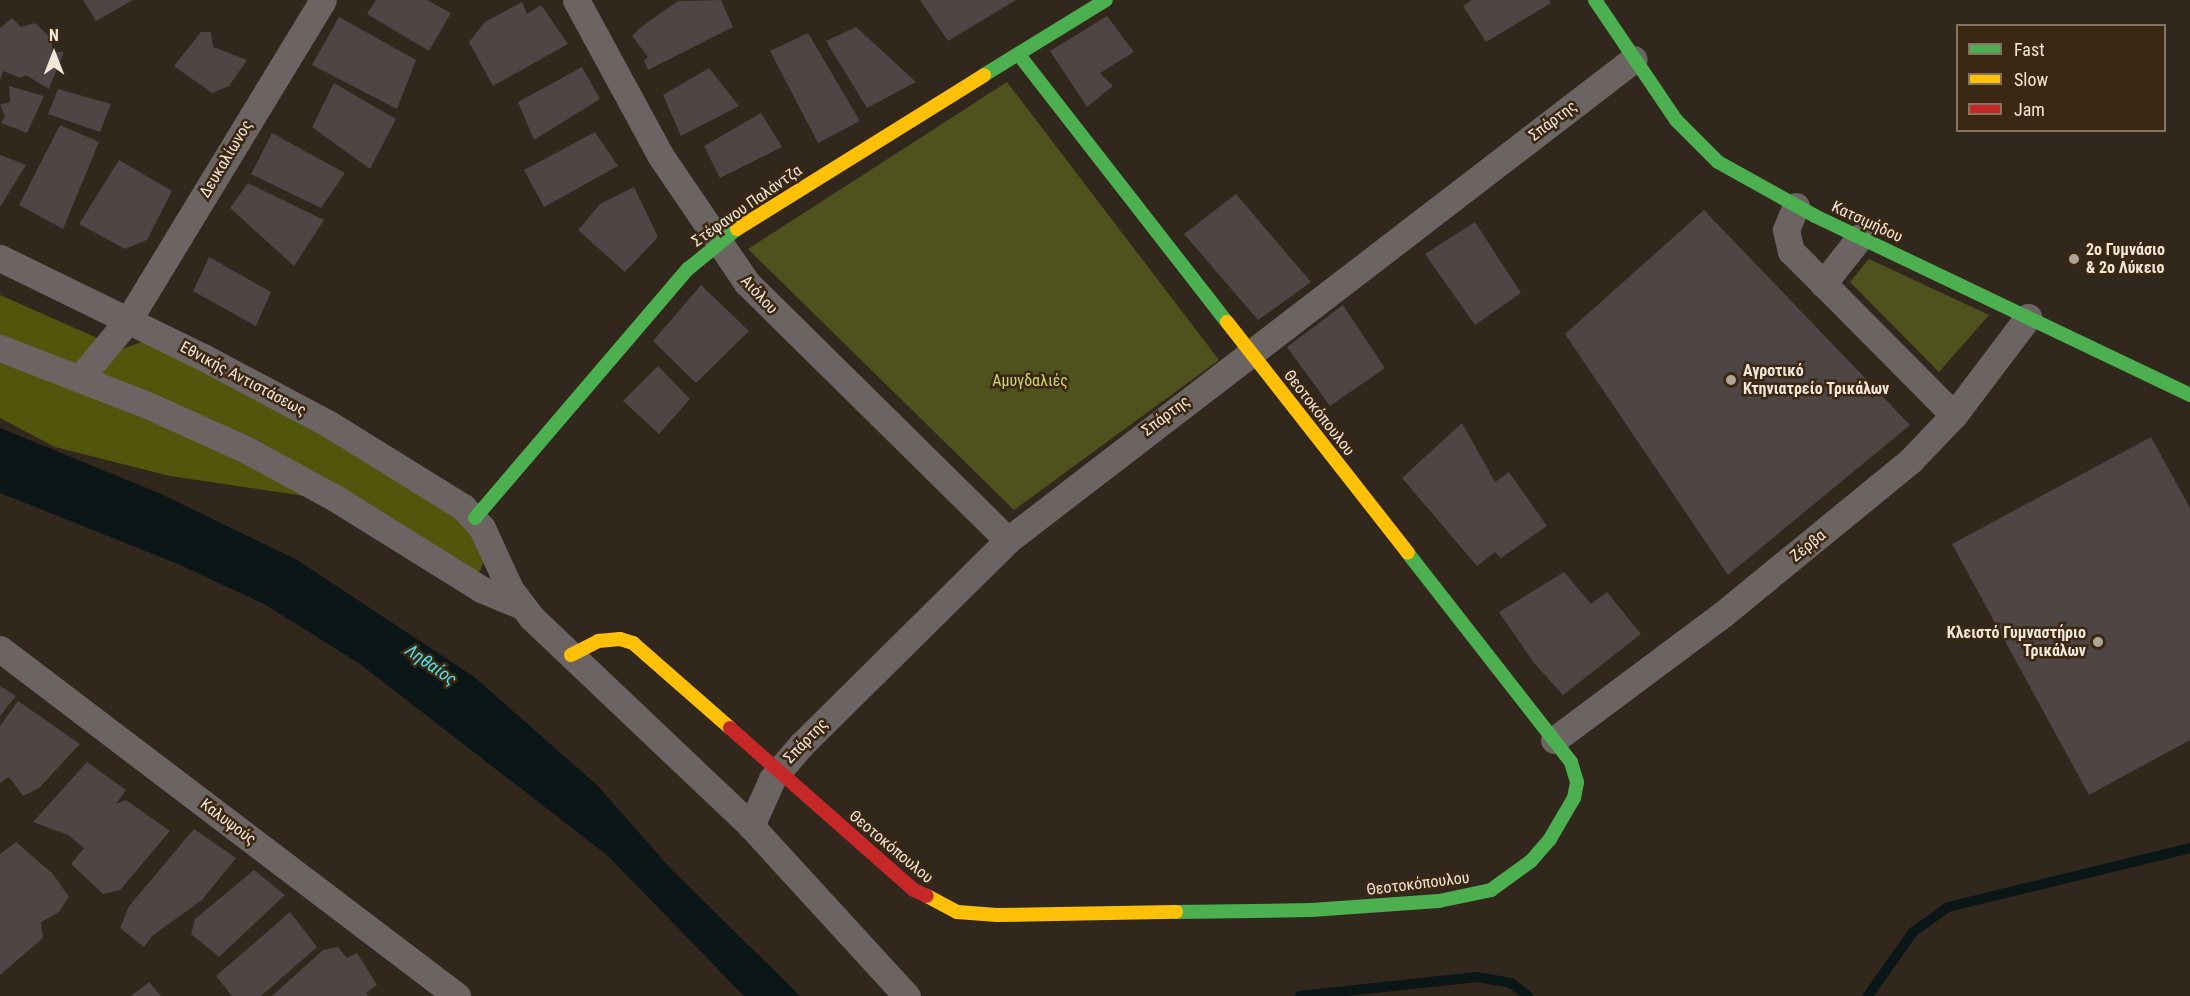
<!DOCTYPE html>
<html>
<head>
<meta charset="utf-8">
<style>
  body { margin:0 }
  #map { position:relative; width:2190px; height:996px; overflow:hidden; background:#32271c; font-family:"Roboto Condensed",sans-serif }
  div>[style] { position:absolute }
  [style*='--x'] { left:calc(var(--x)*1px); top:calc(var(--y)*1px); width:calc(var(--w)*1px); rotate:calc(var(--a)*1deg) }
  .green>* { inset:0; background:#4f521d }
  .forest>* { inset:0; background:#52550c }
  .water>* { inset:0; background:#0b1617 }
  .stream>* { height:10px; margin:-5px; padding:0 5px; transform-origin:5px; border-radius:5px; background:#0b1617 }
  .building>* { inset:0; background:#4e4544 }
  .street>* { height:27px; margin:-13.5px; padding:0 13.5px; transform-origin:13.5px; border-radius:13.5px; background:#6c6462 }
  .fast>* { height:14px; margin:-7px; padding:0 7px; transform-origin:7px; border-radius:7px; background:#4caf50 }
  .slow>* { height:14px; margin:-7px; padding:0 7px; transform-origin:7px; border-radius:7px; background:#ffc107 }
  .jam>* { height:14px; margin:-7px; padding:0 7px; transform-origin:7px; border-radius:7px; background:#c62828 }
  .dots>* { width:16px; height:16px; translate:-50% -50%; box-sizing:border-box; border:3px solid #3b2813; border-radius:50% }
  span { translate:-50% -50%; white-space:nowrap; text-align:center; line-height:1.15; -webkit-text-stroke:5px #3b2813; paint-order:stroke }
  .street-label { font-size:16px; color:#f3e7da }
  .poi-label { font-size:16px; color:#f3e7da; font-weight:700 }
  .left { translate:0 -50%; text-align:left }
  .right { translate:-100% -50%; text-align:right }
  .park-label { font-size:16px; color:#cfd972 }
  .water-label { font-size:18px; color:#47e3f1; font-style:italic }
  .legend { position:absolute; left:1956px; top:24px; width:210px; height:108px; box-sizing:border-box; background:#3b2813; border:2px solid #857463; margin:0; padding:8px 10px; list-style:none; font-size:18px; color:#f3e7da }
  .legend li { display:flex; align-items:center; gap:12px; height:30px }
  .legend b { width:30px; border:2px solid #857463 }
  .north { position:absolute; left:24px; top:24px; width:60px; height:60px; -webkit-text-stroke:4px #3b2813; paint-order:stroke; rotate:0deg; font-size:16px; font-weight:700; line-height:24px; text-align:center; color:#f3e7da }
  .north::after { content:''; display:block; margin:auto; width:21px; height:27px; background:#f3e7da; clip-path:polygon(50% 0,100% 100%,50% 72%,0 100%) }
</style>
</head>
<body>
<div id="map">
  <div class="green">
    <div style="clip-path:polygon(1007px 82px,1219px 360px,1014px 510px,748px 249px)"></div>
    <div style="clip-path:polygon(1869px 259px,1989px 315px,1939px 372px,1850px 282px)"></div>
  </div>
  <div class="forest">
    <div style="clip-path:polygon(0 295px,122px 349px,147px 340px,269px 400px,444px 505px,472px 532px,483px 563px,480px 571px,461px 570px,360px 504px,170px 476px,55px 447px,0 418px)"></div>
  </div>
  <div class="water">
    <div style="clip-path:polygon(0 428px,159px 493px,297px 560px,473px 676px,597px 785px,671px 869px,800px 996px,744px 996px,608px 856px,360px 664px,266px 605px,178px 564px,0 493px)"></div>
  </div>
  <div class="stream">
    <div style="--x:1300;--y:996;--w:178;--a:-6.1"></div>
    <div style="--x:1477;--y:977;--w:35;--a:10"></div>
    <div style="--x:1511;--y:983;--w:21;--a:37"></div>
    <div style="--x:1868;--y:996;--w:78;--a:-54.9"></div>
    <div style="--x:1913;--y:932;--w:43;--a:-35.5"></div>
    <div style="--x:1948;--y:907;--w:249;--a:-13.7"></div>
  </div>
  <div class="building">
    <div style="clip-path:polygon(83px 0,133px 0,96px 21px)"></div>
    <div style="clip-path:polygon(376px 0,427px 0,451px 13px,429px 51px,367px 14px)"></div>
    <div style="clip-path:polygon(721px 0,733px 27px,648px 70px,644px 60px,648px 57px,632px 36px,641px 27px,678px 1px)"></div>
    <div style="clip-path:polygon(920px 0,1016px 0,948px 41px)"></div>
    <div style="clip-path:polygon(1472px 0,1549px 0,1551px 3px,1486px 42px,1463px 6px)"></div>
    <div style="clip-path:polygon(522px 2px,527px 14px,541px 5px,568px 44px,493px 86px,469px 42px,485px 22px)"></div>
    <div style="clip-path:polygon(1107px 16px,1134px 52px,1100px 73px,1113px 86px,1087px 107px,1050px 51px)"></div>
    <div style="clip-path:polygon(339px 17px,416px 60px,397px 109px,312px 65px)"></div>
    <div style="clip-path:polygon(12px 18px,21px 27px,35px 23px,52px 39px,52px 52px,64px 52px,49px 89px,26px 75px,21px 78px,3px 71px,0 80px,0 28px)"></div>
    <div style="clip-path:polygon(856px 27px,916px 82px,867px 108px,826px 41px)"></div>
    <div style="clip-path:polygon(201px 32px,211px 32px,213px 47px,247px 60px,229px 86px,212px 93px,174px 66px)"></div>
    <div style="clip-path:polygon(808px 33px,860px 121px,818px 143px,770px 51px)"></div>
    <div style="clip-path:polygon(582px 67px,600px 99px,534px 140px,518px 102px)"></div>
    <div style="clip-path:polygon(709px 68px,739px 106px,681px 136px,663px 95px)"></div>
    <div style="clip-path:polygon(334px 83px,396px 119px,370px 169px,312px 127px)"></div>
    <div style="clip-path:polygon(9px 86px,44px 96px,27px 133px,1px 123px,5px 116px,0 105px,10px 102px)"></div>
    <div style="clip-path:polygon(58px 89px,111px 104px,100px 132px,48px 114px)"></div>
    <div style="clip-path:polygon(761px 113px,782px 147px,720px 178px,704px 146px)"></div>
    <div style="clip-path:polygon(60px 125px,99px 142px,63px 229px,19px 205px)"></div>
    <div style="clip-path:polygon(595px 132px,618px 166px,544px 207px,524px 170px)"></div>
    <div style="clip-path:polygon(272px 133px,345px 173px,321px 208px,251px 174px)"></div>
    <div style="clip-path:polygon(0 155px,26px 165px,0 207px)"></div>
    <div style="clip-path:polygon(119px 160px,172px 191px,147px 240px,125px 249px,79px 224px)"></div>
    <div style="clip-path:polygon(248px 183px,324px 220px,294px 266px,230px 208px)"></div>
    <div style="clip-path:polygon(634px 187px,658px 237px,625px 272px,578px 230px,600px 204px)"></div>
    <div style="clip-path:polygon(1236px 194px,1311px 282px,1258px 320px,1184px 234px)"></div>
    <div style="clip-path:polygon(1704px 210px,1910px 425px,1728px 575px,1565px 334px)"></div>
    <div style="clip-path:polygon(1475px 222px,1521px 293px,1475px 325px,1425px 254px)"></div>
    <div style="clip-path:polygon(209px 257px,271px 292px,256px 326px,193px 291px)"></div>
    <div style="clip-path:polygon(701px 285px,749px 331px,696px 383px,653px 341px)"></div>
    <div style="clip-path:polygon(1343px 305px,1385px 368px,1330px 406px,1287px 347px)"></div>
    <div style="clip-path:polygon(658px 366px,690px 399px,659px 434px,623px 401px)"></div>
    <div style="clip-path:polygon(1462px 423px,1495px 482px,1509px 472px,1547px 526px,1501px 558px,1495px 552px,1477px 566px,1402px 478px)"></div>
    <div style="clip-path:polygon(2151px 437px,2190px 508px,2190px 740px,2089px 795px,1952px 544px)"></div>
    <div style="clip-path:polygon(1564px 572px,1591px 604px,1607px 592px,1641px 634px,1563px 695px,1534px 663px,1499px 612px)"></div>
    <div style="clip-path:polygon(0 686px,16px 696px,0 716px)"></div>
    <div style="clip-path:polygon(18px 701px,80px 744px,39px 788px,23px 796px,9px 777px,0 783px,0 726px)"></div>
    <div style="clip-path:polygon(87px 762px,126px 790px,116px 804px,126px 800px,170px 831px,120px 890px,103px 894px,71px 864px,84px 848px,68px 835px,33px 822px)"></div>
    <div style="clip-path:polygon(194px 829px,236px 858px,202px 900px,152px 936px,144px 947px,120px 928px,129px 906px)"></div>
    <div style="clip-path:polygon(16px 842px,53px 874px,69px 897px,59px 912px,41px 922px,43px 938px,0 975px,0 854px)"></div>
    <div style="clip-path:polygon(254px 870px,285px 895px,219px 957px,191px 934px,195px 919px)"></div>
    <div style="clip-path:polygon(290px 912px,317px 947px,261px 996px,232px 996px,216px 976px)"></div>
    <div style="clip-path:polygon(338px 947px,347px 958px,357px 953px,377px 985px,366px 993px,369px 996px,272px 996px,323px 950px)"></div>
    <div style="clip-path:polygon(149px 982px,161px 996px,131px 996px)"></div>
  </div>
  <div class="street">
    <div style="--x:576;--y:0;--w:176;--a:61.5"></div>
    <div style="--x:660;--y:155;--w:155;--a:55.8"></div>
    <div style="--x:747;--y:283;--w:366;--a:44.6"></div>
    <div style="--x:1796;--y:206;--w:26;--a:113"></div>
    <div style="--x:1786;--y:230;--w:22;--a:77"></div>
    <div style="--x:1791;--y:251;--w:231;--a:45.2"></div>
    <div style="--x:0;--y:258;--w:226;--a:26"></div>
    <div style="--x:203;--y:357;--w:143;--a:28"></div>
    <div style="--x:329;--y:424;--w:158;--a:31.8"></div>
    <div style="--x:463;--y:507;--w:28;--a:48"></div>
    <div style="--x:482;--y:528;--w:67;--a:65.3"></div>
    <div style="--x:510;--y:589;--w:35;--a:53"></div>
    <div style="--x:531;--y:617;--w:303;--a:43.5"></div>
    <div style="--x:751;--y:826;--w:231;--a:47.5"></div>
    <div style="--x:1823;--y:284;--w:60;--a:-51.8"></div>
    <div style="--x:0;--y:348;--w:155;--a:21.1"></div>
    <div style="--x:145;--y:404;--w:107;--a:24.2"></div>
    <div style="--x:243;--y:448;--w:105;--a:28.5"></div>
    <div style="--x:335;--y:498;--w:172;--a:31.9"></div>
    <div style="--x:481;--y:589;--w:44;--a:22.5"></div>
    <div style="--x:80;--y:378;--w:77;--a:-50.3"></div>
    <div style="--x:129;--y:319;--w:373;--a:-58.7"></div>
    <div style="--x:0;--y:649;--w:574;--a:37.21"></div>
    <div style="--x:1554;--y:740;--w:211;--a:-36.7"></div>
    <div style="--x:1723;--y:614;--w:243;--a:-39.3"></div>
    <div style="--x:1911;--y:460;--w:62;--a:-46.3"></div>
    <div style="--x:1954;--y:415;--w:123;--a:-52.9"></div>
    <div style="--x:751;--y:826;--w:51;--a:-65.9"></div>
    <div style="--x:772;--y:779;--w:45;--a:-49.5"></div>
    <div style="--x:801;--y:745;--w:291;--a:-44.7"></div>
    <div style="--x:1008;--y:540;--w:789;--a:-37.54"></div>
  </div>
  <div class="fast">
    <div style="--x:1595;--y:0;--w:145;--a:56"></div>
    <div style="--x:1676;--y:120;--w:59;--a:45"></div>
    <div style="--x:1718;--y:162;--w:111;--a:29.1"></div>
    <div style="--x:1815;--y:216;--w:416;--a:25.5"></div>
    <div style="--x:1019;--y:55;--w:338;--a:52.1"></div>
    <div style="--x:984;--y:75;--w:143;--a:-31.6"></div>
    <div style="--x:475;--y:518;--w:328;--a:-49.5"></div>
    <div style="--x:688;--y:269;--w:63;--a:-39.2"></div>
    <div style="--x:1176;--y:912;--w:135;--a:-0.8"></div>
    <div style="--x:1311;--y:910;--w:128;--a:-4"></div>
    <div style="--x:1439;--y:901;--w:53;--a:-11.9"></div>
    <div style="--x:1491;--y:890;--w:49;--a:-35.9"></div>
    <div style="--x:1531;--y:861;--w:29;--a:-49"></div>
    <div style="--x:1550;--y:839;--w:48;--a:-59.7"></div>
    <div style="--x:1574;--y:798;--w:16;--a:-79"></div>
    <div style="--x:1577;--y:782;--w:21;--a:-107"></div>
    <div style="--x:1571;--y:762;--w:265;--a:-128"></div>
  </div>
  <div class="slow">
    <div style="--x:737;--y:229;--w:291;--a:-31.9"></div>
    <div style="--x:1227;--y:322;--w:293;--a:51.9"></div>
    <div style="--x:571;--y:655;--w:30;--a:-27"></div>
    <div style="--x:598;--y:641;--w:22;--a:-5"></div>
    <div style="--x:620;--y:639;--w:14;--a:17"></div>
    <div style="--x:633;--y:643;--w:129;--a:41.2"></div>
    <div style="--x:927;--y:896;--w:34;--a:28"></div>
    <div style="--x:957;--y:912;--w:40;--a:4.3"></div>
    <div style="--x:997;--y:915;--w:179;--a:-1"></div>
  </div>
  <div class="jam">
    <div style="--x:730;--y:728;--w:245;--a:41.4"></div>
    <div style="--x:914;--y:890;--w:14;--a:25"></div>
  </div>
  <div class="dots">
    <div style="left:2074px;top:259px;background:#afa498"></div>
    <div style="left:1731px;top:380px;background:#afa498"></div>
    <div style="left:2098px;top:642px;background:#afa498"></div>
  </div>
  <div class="street-label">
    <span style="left:1553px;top:121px;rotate:-37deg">Σπάρτης</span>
    <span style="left:226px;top:159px;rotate:-59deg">Δευκαλίωνος</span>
    <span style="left:747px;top:206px;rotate:-35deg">Στέφανου Παλάντζα</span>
    <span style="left:1867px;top:222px;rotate:25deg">Κατσιμήδου</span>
    <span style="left:759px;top:295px;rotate:47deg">Αιόλου</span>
    <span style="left:243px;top:379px;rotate:28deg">Εθνικής Αντιστάσεως</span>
    <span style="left:1319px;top:413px;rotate:52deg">Θεοτοκόπουλου</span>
    <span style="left:1166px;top:416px;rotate:-37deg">Σπάρτης</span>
    <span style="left:1808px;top:546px;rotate:-39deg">Ζέρβα</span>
    <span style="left:806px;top:741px;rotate:-46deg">Σπάρτης</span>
    <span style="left:228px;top:822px;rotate:37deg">Καλυψούς</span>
    <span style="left:891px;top:847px;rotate:40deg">Θεοτοκόπουλου</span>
    <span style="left:1418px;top:884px;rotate:-7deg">Θεοτοκόπουλου</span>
  </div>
  <div class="poi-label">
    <span class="left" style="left:2086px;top:259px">2ο Γυμνάσιο<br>&amp; 2ο Λύκειο</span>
    <span class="left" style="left:1743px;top:380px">Αγροτικό<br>Κτηνιατρείο Τρικάλων</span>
    <span class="right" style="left:2086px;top:642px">Κλειστό Γυμναστήριο<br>Τρικάλων</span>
  </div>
  <div class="park-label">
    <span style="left:1030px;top:381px">Αμυγδαλιές</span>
  </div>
  <div class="water-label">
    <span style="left:431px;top:665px;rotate:35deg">Ληθαίος</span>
  </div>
  <ul class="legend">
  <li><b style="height:8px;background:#4caf50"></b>Fast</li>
  <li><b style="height:8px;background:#ffc107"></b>Slow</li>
  <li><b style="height:8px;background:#c62828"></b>Jam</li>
  </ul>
  <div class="north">N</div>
</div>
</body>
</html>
